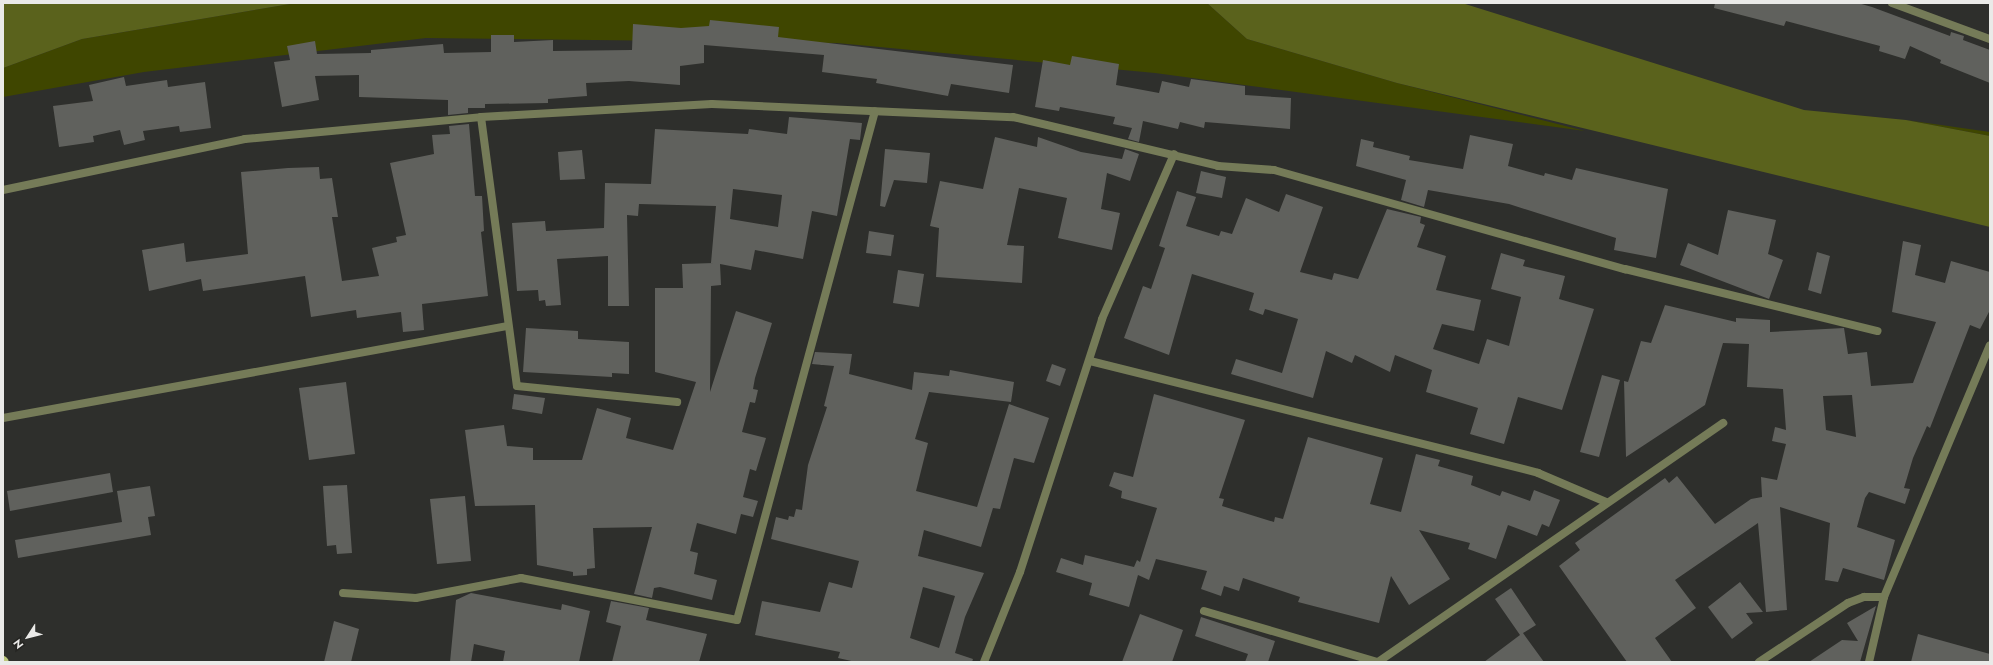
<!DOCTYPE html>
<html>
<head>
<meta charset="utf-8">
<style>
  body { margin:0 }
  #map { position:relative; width:1993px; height:665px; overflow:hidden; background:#2e2f2c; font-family:Jost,sans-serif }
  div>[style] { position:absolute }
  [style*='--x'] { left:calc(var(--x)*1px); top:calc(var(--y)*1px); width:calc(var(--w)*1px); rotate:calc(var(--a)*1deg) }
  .green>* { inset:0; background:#3f4600 }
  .water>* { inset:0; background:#5a621c }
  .building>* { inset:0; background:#60615d }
  .minor>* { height:8px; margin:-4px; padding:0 4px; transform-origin:4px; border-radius:4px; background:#757b58 }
  .primary>* { height:10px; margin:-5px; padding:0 5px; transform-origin:5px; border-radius:5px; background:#bcc77c }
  span { translate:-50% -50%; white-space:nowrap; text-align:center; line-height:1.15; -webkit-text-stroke:4px #252522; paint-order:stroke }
  .frame { position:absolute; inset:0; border:4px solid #eaeae8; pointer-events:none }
  .north { position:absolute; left:8px; top:617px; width:40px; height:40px; -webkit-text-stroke:3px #252522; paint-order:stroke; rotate:234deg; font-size:11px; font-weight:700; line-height:16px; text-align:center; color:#eaeae8 }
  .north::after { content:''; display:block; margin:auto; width:14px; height:18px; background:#eaeae8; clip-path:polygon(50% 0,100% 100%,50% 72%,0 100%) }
</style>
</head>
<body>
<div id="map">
  <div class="green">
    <div style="clip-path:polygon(296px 3px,1207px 3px,1247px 39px,1397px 83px,1585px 131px,1155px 73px,837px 43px,426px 38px,144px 72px,3px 97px,3px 68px,82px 39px)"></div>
    <div style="clip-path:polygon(1906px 120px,1990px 132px,1990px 136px)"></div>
  </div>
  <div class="water">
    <div style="clip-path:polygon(3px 3px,296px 3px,82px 39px,3px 68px)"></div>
    <div style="clip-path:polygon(1207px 3px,1462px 3px,1804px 110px,1906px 120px,1990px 136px,1990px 227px,1397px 83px,1247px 39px)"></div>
  </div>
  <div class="building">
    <div style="clip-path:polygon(1715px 3px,1858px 3px,1872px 7px,1950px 36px,1951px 32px,1964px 36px,1963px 40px,1990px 50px,1990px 83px,1940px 63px,1941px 60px,1910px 46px,1905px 59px,1879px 51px,1880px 46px,1786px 21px,1784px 26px,1714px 8px)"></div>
    <div style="clip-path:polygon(710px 20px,779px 27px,778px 37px,1013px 65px,1009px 93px,951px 84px,948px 96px,876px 83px,877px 79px,822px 72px,824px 55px,704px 45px,704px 63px,680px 66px,680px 85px,629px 81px,586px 83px,587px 96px,548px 99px,548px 103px,485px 104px,485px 108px,468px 108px,468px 113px,448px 115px,448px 100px,359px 97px,359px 75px,315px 76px,319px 100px,282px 107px,274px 62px,290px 60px,287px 46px,315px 41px,317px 54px,371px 53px,371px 50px,443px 44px,444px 53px,491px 52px,491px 35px,514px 35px,514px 42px,553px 40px,553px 51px,632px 50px,633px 24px,681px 28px,709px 26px)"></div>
    <div style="clip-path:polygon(1072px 56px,1119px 64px,1116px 85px,1159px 93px,1162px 81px,1189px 87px,1191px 79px,1245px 86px,1245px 95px,1291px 98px,1290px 129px,1205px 122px,1204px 128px,1180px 122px,1178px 129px,1143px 121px,1139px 142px,1128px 139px,1132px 128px,1113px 124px,1115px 117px,1060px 107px,1059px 111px,1035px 107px,1043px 60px,1070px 65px)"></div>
    <div style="clip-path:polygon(124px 77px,126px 86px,167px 80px,168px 87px,205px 82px,211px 128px,180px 132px,179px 126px,143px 131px,145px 140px,124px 145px,120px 130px,93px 136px,94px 142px,59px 147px,53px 106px,93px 101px,89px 85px)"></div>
    <div style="clip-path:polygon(evenodd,789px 117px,862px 123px,860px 140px,850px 139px,837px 216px,812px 211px,803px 259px,755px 250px,751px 270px,720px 264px,721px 285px,711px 286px,710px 392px,736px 311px,772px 323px,755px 378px,753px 389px,758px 390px,755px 403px,750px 402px,742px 432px,766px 438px,756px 471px,750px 469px,743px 497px,758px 501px,753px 517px,741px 514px,736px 534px,697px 523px,690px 551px,698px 553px,694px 574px,717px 580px,712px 600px,660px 587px,654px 588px,652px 598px,634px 594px,652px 527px,593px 528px,595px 568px,587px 569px,587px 575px,573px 576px,573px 572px,537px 565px,535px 505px,475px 506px,465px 430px,504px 425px,507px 446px,533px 448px,533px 460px,582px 460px,597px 408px,631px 418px,626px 438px,673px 450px,696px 382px,655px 372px,655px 288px,683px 288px,682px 264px,714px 263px,711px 263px,716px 206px,639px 204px,638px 216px,627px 215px,629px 306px,608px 306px,608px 256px,557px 259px,561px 305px,546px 306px,545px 300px,539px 301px,538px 290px,517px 291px,512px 223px,545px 221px,546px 231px,604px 228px,605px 183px,651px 184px,655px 129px,748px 134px,749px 129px,787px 134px,789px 117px,733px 189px,782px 195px,778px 227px,730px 219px,733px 189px)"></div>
    <div style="clip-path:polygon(469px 124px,475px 196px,482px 196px,484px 231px,481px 232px,488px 296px,422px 304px,424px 330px,403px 332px,401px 312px,357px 318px,356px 310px,311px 317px,305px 276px,203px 291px,201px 279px,149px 291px,142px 250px,184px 243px,186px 262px,248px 254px,241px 172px,288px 168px,319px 167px,320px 179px,332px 178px,338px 217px,332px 217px,342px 281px,379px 276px,372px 248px,397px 242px,396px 237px,406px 235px,390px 163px,434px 154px,432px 135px,450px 134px,449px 126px)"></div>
    <div style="clip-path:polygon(1470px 135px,1513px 144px,1508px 166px,1544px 176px,1545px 173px,1572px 180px,1576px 168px,1668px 189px,1656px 258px,1614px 250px,1616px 238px,1509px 204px,1428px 190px,1424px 207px,1401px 200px,1406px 180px,1356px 166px,1361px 139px,1374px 142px,1373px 147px,1410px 156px,1409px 160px,1463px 169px)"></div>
    <div style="clip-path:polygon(995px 137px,1037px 147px,1038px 137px,1081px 152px,1122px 159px,1125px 149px,1139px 154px,1130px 181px,1107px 173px,1101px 209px,1120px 213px,1112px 250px,1058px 238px,1067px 198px,1019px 188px,1007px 245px,1024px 246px,1022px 283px,936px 277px,939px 228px,930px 226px,940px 181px,983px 189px)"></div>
    <div style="clip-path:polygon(885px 149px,930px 153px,927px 183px,894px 180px,885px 207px,880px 206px)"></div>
    <div style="clip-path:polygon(582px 150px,585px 179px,560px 180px,558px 152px)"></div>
    <div style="clip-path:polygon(1201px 171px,1226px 177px,1222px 198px,1196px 193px)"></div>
    <div style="clip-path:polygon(1177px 191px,1196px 197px,1186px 226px,1219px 236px,1221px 231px,1232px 234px,1246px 198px,1279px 212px,1286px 194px,1323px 207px,1300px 272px,1332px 280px,1334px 273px,1358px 279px,1387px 209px,1421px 217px,1420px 223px,1425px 225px,1417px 247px,1446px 256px,1436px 290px,1481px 300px,1474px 331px,1442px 324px,1433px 349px,1479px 364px,1487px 339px,1509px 346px,1521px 297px,1491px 289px,1501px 253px,1525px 260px,1523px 266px,1565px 276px,1559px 299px,1594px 309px,1562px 410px,1518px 397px,1504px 444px,1470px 434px,1478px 408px,1426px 392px,1432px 370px,1395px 355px,1390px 372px,1355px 355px,1352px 363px,1326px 351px,1313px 398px,1231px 374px,1236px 359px,1282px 373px,1298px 319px,1265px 309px,1263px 315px,1249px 310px,1254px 293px,1192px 274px,1169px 355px,1124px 338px,1143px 286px,1151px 289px,1165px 248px,1159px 246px)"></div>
    <div style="clip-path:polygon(1728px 210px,1776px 220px,1768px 254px,1783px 260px,1769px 299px,1680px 265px,1688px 243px,1718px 255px)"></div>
    <div style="clip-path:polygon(869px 231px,894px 235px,891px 256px,866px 253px)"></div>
    <div style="clip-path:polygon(evenodd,1903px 241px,1921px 245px,1915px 275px,1945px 283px,1951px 261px,1990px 272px,1990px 310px,1980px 329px,1970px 325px,1930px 428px,1927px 426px,1913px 458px,1904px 488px,1910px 489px,1905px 504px,1869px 492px,1865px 498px,1857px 527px,1895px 540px,1884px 580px,1843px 568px,1838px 582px,1825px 580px,1830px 523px,1780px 507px,1787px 610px,1766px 612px,1758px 523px,1675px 580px,1696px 608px,1655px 638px,1672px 662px,1627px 662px,1559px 566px,1580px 550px,1575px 543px,1665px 478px,1669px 483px,1677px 476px,1715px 524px,1751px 499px,1762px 497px,1761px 477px,1777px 480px,1786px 444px,1772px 441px,1775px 427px,1786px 430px,1783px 389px,1747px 387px,1749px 344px,1723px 343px,1705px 405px,1626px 457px,1624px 381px,1628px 382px,1641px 341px,1651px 343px,1665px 305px,1736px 322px,1736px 318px,1770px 320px,1770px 332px,1844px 328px,1848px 354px,1867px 352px,1871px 386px,1913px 383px,1936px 322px,1892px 312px,1903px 241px,1852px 395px,1856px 437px,1826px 430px,1823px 396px,1852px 395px)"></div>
    <div style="clip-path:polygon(1817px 252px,1830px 256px,1821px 294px,1808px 290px)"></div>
    <div style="clip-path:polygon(898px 270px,924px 274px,919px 307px,893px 303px)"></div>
    <div style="clip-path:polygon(526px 328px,578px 331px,578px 339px,629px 342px,629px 374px,612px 373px,612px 377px,523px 372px)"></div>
    <div style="clip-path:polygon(evenodd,815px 352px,852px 354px,849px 374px,912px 390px,914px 372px,949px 376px,950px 370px,1014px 382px,1011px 402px,929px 392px,915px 439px,928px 443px,916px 491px,977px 507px,1009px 404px,1049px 418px,1034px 463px,1014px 458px,1000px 509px,993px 508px,981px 547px,924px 530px,918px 556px,984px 573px,965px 617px,955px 653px,973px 659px,972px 662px,856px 662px,838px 658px,840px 652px,755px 635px,762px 601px,820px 612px,829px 582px,852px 588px,859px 561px,771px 539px,776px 517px,788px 520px,789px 516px,794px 517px,796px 509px,802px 510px,808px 465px,827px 407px,824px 406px,834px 366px,812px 364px,815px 352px,923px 587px,955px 596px,939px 648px,910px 638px,923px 587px)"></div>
    <div style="clip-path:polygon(1052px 364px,1066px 369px,1060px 386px,1046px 381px)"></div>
    <div style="clip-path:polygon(1602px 375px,1620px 380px,1599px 457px,1580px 452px)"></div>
    <div style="clip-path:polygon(346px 382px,355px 454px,309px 460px,299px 388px)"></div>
    <div style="clip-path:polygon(514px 394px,545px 398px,542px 414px,512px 409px)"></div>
    <div style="clip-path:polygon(1154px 394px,1245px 420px,1219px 498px,1224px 499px,1222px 506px,1274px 522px,1275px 517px,1283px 519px,1308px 437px,1383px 458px,1370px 504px,1401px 512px,1416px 454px,1440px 460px,1438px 466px,1473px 476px,1471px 485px,1500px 496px,1502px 491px,1530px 501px,1534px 490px,1560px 500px,1549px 527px,1542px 524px,1537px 536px,1508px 525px,1496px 559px,1468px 549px,1470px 543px,1419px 530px,1450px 579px,1409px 605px,1391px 576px,1379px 623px,1298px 602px,1300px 597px,1243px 578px,1239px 591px,1224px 586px,1221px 596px,1201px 589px,1207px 571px,1156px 559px,1149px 580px,1138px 575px,1129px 607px,1089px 595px,1092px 583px,1056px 572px,1061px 558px,1083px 565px,1085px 555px,1134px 567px,1137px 560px,1140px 562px,1157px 508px,1121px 498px,1122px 491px,1109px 486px,1114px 472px,1133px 477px)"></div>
    <div style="clip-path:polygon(110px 473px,113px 492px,10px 511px,7px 491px)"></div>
    <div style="clip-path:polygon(347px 485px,352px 553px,337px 554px,336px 545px,327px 546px,323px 486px)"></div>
    <div style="clip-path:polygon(150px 486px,155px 516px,148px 517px,151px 535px,18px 558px,15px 540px,122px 522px,117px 491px)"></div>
    <div style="clip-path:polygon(465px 496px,471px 561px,437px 564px,430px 499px)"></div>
    <div style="clip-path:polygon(1740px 582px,1763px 612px,1746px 613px,1753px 623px,1732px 639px,1708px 607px)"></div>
    <div style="clip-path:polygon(1511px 588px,1536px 625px,1523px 633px,1544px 662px,1484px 662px,1520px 635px,1495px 599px)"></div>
    <div style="clip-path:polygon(471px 593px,561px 610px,562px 604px,590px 611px,579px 662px,503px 662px,505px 651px,474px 644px,471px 662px,450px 662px,456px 600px)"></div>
    <div style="clip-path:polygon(611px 601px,649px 608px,646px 620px,707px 634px,699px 662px,612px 662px,621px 626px,606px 622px)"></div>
    <div style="clip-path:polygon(1876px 606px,1860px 662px,1809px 662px,1842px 640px,1858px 641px,1847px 623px)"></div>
    <div style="clip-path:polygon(1140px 614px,1183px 630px,1172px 662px,1122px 662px)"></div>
    <div style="clip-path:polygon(1201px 617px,1275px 641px,1268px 662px,1245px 662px,1248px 654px,1195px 636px)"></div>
    <div style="clip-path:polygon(334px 621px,359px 629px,351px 662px,324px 662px)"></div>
    <div style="clip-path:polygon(1918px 634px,1990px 654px,1990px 662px,1911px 662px)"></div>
  </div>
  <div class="minor">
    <div style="--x:1892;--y:3;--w:104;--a:20.2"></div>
    <div style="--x:481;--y:117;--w:271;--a:82.4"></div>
    <div style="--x:517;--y:386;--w:161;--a:5.7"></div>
    <div style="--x:3;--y:190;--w:247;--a:-11.9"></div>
    <div style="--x:245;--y:139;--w:237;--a:-5.3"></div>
    <div style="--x:481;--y:117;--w:231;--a:-3.2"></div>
    <div style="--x:712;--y:104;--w:301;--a:2.5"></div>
    <div style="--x:1013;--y:117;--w:211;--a:13.4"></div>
    <div style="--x:1218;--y:166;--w:56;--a:4.1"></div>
    <div style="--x:1274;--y:170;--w:365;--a:15.8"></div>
    <div style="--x:1625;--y:269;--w:260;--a:13.8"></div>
    <div style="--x:1090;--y:361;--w:462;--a:14"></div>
    <div style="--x:1538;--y:473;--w:74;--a:23.1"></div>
    <div style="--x:3;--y:418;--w:512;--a:-10.34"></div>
    <div style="--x:343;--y:593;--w:73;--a:3.9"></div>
    <div style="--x:416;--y:598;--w:107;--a:-10.8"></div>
    <div style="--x:521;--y:578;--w:220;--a:11"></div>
    <div style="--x:737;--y:620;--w:527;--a:-74.83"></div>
    <div style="--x:1204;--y:611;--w:180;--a:16.4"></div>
    <div style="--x:984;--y:662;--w:97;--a:-68.2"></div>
    <div style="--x:1020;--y:572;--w:266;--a:-72"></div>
    <div style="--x:1102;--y:319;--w:180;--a:-66.4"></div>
    <div style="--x:1378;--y:662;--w:420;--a:-34.7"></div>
    <div style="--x:1759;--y:662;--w:107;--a:-33.5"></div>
    <div style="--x:1848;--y:603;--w:17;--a:-21"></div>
    <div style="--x:1864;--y:597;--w:20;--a:0"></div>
    <div style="--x:1869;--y:662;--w:67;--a:-77"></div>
    <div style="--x:1884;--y:597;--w:273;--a:-67.2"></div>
  </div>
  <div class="primary">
    <div style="--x:3;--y:661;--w:1;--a:45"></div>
  </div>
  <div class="frame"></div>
  <div class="north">N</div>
</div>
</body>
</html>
